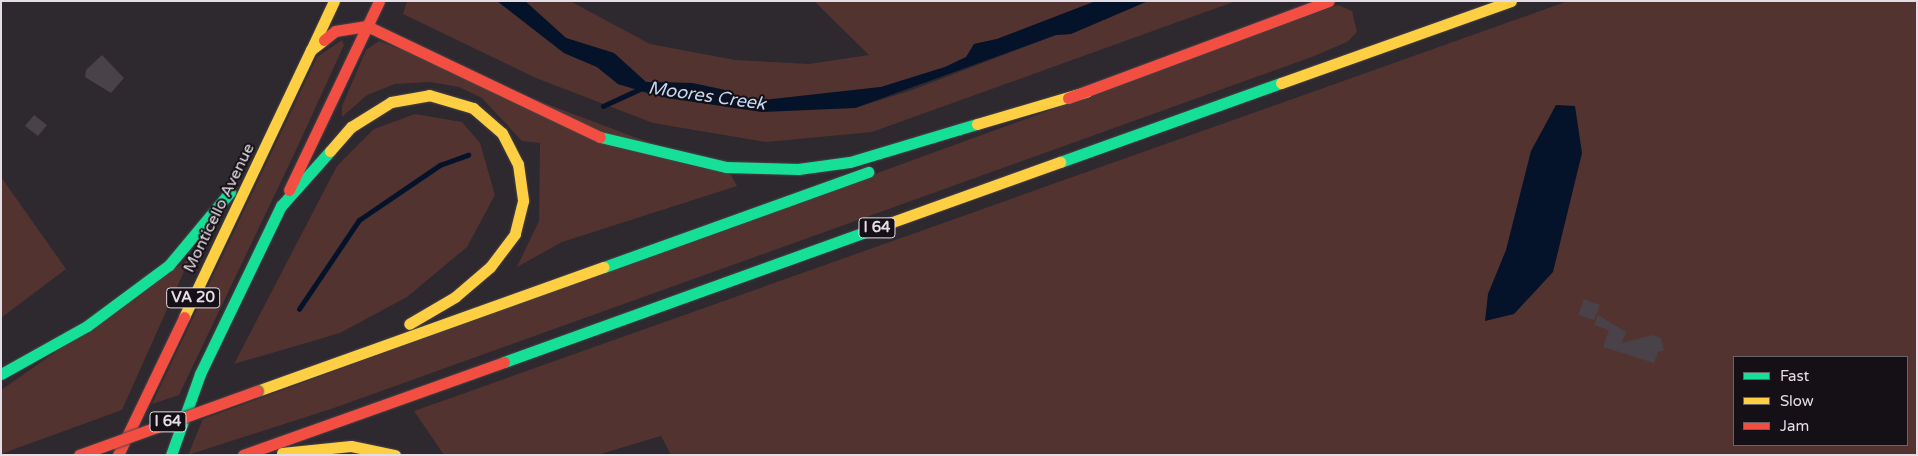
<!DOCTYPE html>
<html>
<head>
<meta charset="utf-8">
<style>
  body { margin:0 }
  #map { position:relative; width:1918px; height:456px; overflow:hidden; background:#2e282f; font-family:"Varela Round",sans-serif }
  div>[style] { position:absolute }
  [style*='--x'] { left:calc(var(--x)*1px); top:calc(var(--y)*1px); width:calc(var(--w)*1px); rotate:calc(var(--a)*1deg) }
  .green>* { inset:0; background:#52332f }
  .water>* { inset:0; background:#04122a }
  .stream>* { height:4.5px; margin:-2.25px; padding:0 2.25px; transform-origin:2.25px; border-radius:2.25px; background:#04122a }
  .building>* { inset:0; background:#494248 }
  .roads { filter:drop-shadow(0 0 1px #474348) drop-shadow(0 0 1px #474348) }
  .fast>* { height:11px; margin:-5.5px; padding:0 5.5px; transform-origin:5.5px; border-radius:5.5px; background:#16e098 }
  .slow>* { height:11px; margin:-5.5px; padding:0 5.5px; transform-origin:5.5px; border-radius:5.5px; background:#ffcf43 }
  .jam>* { height:11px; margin:-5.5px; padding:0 5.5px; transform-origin:5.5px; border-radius:5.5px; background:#f24e42 }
  .bridges { filter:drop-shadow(0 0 1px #474348) drop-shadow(0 0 1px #474348) }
  .jam-bridge>* { height:11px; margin:-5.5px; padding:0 5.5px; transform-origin:5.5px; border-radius:5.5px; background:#f24e42 }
  span { translate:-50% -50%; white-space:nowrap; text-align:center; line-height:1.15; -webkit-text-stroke:4px #151016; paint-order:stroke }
  .shield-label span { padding:1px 4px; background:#151016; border:1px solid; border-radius:4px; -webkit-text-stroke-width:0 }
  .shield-label { font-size:15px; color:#e5dde6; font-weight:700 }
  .street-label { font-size:16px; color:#e5dde6 }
  .water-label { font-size:18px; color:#bedbfb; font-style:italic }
  .frame { position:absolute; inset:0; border:2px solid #e5dde6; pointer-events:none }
  .legend { position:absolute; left:1733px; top:356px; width:175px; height:90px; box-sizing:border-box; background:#151016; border:1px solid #686269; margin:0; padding:6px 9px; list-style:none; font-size:15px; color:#e5dde6 }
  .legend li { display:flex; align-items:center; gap:10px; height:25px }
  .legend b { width:25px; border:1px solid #686269 }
</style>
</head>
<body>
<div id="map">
  <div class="green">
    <div style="clip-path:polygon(407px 1px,497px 1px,564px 53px,597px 67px,618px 84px,645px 93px,731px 107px,830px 108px,855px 108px,912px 90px,1056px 35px,1070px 34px,1148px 1px,1236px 1px,872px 132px,766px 142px,653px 123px,536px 78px,403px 14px)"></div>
    <div style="clip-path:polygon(525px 1px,570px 1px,650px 44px,735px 60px,809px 64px,869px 55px,814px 1px,1096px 1px,997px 39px,974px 44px,967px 57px,945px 67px,881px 87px,764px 100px,733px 98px,725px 90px,692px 83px,646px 82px,614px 53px,566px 38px)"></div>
    <div style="clip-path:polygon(evenodd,1568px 1px,1917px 1px,1917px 455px,671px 455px,661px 436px,597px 455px,444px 455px,414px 411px,1568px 1px,1734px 357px,1907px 357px,1907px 445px,1734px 445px,1734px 357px)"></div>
    <div style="clip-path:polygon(1338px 5px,1352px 11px,1357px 32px,1347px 42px,1312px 57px,334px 408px,188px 455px,203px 419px)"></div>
    <div style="clip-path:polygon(342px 40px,344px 45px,297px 148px,179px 395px,152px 404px,317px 57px)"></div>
    <div style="clip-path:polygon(379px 41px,730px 173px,737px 186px,562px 242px,517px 267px,539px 221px,540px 143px,522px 141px,482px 98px,459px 87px,430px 82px,395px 84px,367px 95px,342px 117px,342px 106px,366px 50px)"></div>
    <div style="clip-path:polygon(415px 114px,462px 122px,480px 143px,495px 195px,467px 247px,407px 297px,340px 333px,234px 364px,337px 166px,374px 129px)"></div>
    <div style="clip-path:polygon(1px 177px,66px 269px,1px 318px)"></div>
    <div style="clip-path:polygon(190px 258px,122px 410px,1px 454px,1px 390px)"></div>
  </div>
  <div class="water">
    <div style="clip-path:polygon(497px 1px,525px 1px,566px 38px,614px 53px,646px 82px,692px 83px,725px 90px,733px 98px,764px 100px,881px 87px,945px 67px,966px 57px,974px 44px,997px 39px,1096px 1px,1148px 1px,1071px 34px,1056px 35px,855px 108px,762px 112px,667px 98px,618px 84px,597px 67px,564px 53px)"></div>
    <div style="clip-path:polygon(1556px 105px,1575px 106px,1582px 153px,1553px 272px,1514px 314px,1485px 321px,1488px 294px,1506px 250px,1531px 151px)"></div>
  </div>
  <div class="stream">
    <div style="--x:603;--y:106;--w:41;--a:-24.7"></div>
    <div style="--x:299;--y:309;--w:107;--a:-56"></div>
    <div style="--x:359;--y:220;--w:98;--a:-34.2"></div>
    <div style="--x:440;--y:165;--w:30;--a:-20"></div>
  </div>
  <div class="building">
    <div style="clip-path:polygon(102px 55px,124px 78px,111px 93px,85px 77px,86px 70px)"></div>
    <div style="clip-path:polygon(34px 115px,47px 125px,38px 136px,25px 126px)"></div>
    <div style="clip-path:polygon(1584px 299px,1600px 305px,1594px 320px,1578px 315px)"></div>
    <div style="clip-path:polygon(1598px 315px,1626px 332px,1622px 343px,1653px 335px,1661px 338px,1664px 350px,1658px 352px,1654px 363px,1603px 347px,1609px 330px,1594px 325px)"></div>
  </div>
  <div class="roads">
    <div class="fast">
      <div style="--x:600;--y:137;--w:130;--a:13.4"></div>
      <div style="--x:726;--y:167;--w:72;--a:1.6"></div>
      <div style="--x:798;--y:169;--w:52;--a:-7.7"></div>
      <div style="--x:850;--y:162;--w:133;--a:-16.7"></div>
      <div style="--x:1060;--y:162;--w:235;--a:-19.7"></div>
      <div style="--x:604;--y:267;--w:281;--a:-19.8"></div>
      <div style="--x:504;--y:362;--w:389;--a:-19.8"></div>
      <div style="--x:1;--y:374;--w:98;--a:-29.2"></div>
      <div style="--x:87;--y:326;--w:102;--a:-36.6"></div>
      <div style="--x:169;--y:265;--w:95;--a:-50.1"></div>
      <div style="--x:171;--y:455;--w:86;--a:-70.3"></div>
      <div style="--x:200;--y:374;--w:187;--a:-64.3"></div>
      <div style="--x:281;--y:206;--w:74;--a:-48.3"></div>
    </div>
    <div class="slow">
      <div style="--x:311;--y:50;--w:54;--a:-64.9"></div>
      <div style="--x:1281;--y:83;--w:244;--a:-19.6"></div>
      <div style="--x:977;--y:124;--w:114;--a:-16.4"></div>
      <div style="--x:330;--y:151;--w:32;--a:-49"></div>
      <div style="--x:351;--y:127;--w:47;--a:-32"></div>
      <div style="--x:391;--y:102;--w:39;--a:-10"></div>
      <div style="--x:429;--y:95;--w:46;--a:16.5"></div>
      <div style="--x:473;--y:108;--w:38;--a:41"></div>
      <div style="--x:502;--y:133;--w:35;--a:63"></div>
      <div style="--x:518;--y:164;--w:37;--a:82"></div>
      <div style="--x:523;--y:201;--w:34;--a:104"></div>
      <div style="--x:515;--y:234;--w:41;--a:127.1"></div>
      <div style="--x:490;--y:267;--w:46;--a:139.4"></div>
      <div style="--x:455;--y:297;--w:53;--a:149.6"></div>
      <div style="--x:870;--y:230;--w:202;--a:-19.7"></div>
      <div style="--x:184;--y:317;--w:296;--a:-64.6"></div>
      <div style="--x:311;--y:50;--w:16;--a:-38"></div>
      <div style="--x:257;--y:391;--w:368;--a:-19.7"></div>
      <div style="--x:282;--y:453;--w:69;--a:-5.8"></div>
      <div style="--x:351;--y:446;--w:45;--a:11.6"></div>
    </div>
    <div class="jam">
      <div style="--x:324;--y:40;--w:14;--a:-39"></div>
      <div style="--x:335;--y:31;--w:32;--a:-9"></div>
      <div style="--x:367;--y:26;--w:258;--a:25.5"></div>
      <div style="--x:1068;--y:98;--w:278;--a:-20.4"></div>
      <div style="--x:289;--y:190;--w:209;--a:-64.5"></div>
      <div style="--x:118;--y:455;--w:153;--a:-64.4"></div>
      <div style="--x:243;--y:455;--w:277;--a:-19.6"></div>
    </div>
  </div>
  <div class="bridges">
    <div class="jam-bridge">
      <div style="--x:79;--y:455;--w:189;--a:-19.8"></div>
    </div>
  </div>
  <div class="shield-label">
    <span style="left:877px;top:228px">I 64</span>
    <span style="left:193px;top:298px">VA 20</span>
    <span style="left:168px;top:422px">I 64</span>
  </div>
  <div class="street-label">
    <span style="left:219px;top:208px;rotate:-64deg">Monticello Avenue</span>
  </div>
  <div class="water-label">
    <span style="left:707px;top:96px;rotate:8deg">Moores Creek</span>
  </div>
  <div class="frame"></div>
  <ul class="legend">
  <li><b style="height:6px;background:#16e098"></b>Fast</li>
  <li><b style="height:6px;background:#ffcf43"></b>Slow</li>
  <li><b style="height:6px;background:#f24e42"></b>Jam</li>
  </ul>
</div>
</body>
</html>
